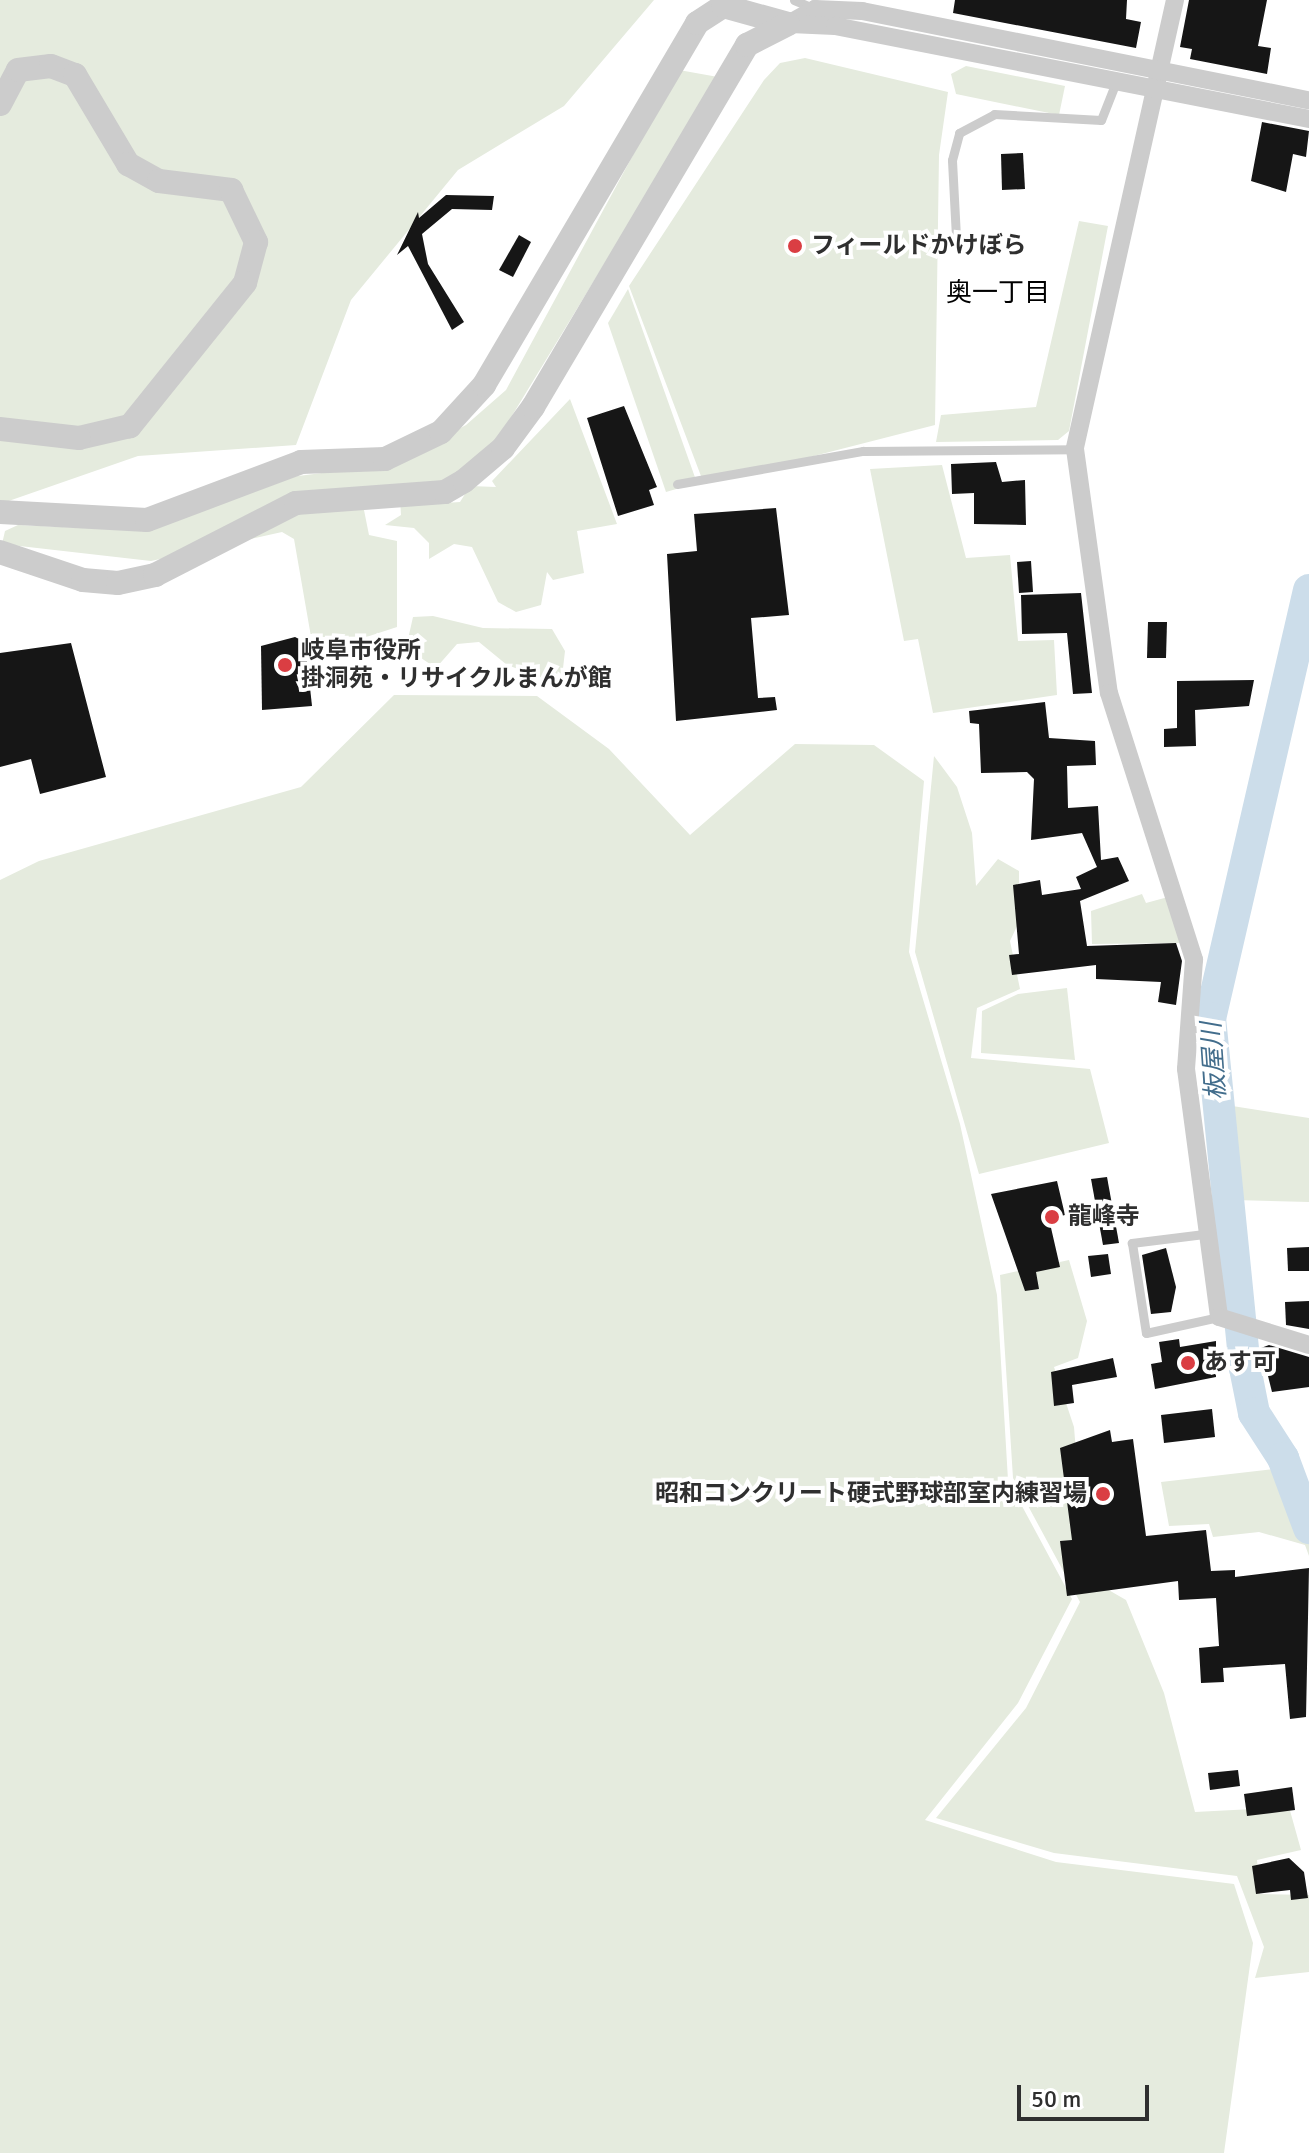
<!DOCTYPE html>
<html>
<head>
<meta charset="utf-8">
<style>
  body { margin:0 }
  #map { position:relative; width:1309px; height:2153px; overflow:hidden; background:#fff; font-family:Signika,"Noto Sans JP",sans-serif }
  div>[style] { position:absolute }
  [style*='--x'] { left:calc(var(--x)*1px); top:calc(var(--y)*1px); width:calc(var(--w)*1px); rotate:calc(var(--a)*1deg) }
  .green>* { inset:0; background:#e5ebde }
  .river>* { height:32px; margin:-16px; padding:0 16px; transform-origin:16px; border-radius:16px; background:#ccddea }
  .building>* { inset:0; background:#161616 }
  .service>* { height:9px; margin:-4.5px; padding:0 4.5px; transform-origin:4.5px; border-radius:4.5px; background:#ccc }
  .minor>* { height:18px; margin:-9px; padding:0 9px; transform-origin:9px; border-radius:9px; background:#ccc }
  .tertiary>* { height:24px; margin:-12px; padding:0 12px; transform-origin:12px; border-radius:12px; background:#ccc }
  .dots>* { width:22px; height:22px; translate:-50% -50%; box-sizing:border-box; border:4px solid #fff; border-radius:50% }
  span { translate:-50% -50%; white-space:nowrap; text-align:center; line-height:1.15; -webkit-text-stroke:8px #fff; paint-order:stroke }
  .poi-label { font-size:24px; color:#2f2f2f; font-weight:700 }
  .left { translate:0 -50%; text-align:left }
  .right { translate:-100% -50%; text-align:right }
  .neighbourhood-label { font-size:26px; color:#000 }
  .water-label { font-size:26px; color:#426d8c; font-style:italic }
  .scale { position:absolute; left:1017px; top:2085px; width:132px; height:36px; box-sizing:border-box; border:4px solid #2f2f2f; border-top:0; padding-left:10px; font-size:24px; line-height:28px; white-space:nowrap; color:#2f2f2f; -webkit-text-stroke:6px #fff; paint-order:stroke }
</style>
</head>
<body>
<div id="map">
  <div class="green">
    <div style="clip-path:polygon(0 0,654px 0,564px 106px,458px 170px,351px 300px,296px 445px,138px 456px,0 504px)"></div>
    <div style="clip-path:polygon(805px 58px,948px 92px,939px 155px,935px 425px,704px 484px,629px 286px,764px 80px,780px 63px)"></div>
    <div style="clip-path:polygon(966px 66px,1065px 86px,1059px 115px,956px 94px,951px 74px)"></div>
    <div style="clip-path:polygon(679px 70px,718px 77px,485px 460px,430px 504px,460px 502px,470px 486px,496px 487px,492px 481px,570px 399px,617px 524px,577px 531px,584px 573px,553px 580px,547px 572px,541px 605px,516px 612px,498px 602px,472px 547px,454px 544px,429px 559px,429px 543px,414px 528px,385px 525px,401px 515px,400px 498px,363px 505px,369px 535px,397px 541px,397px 627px,314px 654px,294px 539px,282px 532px,151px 561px,2px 544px,5px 531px,18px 525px,84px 528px,282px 478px,394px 464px,466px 425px,506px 390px)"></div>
    <div style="clip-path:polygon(1079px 221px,1108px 226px,1069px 431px,1058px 440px,936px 442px,941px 415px,1036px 407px)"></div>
    <div style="clip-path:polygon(628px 289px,697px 483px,666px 492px,608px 323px)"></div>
    <div style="clip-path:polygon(942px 465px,966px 558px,1010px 555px,1018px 641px,1054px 640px,1057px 695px,933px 713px,918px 639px,904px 641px,870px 469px)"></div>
    <div style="clip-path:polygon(433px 616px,483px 628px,552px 629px,565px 651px,562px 677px,550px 681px,507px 665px,479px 642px,457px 644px,436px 668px,406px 648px,413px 617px)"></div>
    <div style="clip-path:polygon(394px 695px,537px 696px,609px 749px,690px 835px,795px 744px,874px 745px,924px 781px,909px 952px,960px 1124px,997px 1295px,1008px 1480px,1072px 1599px,1018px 1703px,925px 1820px,1056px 1862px,1234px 1884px,1253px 1943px,1224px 2153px,0 2153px,0 880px,39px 861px,301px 787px)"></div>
    <div style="clip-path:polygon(934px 756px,957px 787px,972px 833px,976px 886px,998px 859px,1019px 871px,1019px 922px,1010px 941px,1020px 989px,977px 1008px,971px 1058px,1090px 1069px,1109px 1143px,979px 1174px,915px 952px)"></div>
    <div style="clip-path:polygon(1142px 894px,1146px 903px,1168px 897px,1182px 943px,1092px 944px,1091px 911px)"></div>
    <div style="clip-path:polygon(1067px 988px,1075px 1060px,981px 1053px,982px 1011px,1018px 994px)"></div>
    <div style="clip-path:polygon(1226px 1105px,1309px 1118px,1309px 1202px,1234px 1200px)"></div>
    <div style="clip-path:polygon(1069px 1260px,1087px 1321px,1078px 1358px,1054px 1367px,1074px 1427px,1086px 1577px,1126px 1600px,1164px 1693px,1195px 1812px,1289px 1807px,1301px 1850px,1257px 1860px,1260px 1894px,1309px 1895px,1309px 1972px,1255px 1978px,1264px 1947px,1237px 1876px,1054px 1853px,936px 1818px,1026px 1708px,1080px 1602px,1013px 1478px,1000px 1275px)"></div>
    <div style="clip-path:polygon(1274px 1469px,1309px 1538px,1309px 1556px,1305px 1545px,1259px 1532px,1213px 1537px,1209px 1524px,1169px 1526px,1161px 1482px)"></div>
  </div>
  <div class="river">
    <div style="--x:1309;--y:590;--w:439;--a:103"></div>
    <div style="--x:1210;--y:1018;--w:352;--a:84.3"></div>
    <div style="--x:1245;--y:1368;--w:46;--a:78.7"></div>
    <div style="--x:1254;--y:1413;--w:54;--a:57.2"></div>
    <div style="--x:1283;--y:1458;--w:75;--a:69.6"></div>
  </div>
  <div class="building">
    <div style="clip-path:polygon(955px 0,1127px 0,1126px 19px,1141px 22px,1136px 48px,953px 13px)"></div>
    <div style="clip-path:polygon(1189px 0,1267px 0,1258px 46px,1271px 48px,1267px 74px,1190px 59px,1192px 49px,1180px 47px)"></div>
    <div style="clip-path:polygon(1262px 122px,1309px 131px,1306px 157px,1293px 154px,1286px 192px,1251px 181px)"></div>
    <div style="clip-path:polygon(1023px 153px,1025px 189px,1002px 190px,1001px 154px)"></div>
    <div style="clip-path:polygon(446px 195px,494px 196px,492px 210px,452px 209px,422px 234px,428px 264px,464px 322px,452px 330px,408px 246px,397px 255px,418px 212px,419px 218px)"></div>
    <div style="clip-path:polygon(519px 235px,531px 242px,513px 277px,499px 270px)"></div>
    <div style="clip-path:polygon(624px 406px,657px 487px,649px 490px,654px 505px,618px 516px,587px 418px)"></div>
    <div style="clip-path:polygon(996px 462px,1002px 482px,1025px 480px,1026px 525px,974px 524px,974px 493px,952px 494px,951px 464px)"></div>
    <div style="clip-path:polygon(776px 508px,789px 615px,751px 618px,758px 698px,775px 697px,777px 710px,676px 721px,667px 554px,697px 551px,694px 514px)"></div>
    <div style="clip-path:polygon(1031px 561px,1033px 592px,1019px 593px,1017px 562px)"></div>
    <div style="clip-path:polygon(1081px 593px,1092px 693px,1073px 694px,1067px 633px,1022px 634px,1021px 595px)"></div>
    <div style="clip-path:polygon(1148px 622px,1167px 622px,1166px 658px,1147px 658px)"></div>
    <div style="clip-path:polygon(295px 637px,305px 642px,312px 706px,262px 710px,261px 646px)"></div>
    <div style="clip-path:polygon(71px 643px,106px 777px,40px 794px,31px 759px,0 767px,0 653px)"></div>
    <div style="clip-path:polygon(1254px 680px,1249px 706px,1195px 710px,1196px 746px,1164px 747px,1164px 729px,1177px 728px,1177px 681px)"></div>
    <div style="clip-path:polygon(1045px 702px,1049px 738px,1095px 741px,1096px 765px,1067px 766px,1068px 808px,1098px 806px,1101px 860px,1118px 857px,1129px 881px,1080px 901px,1087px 946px,1176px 943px,1182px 961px,1176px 1005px,1158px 1002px,1161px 982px,1096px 979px,1096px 965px,1012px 975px,1009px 955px,1019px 954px,1013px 885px,1040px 880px,1042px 895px,1081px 889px,1076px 877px,1097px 867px,1082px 833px,1031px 840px,1034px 779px,1027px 772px,981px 773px,979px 724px,970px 723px,969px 711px)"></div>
    <div style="clip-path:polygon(1107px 1177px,1119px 1243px,1103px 1245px,1091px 1179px)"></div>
    <div style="clip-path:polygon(1057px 1181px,1065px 1215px,1049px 1219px,1060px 1267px,1036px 1272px,1039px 1289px,1025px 1291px,991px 1194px)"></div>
    <div style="clip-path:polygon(1309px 1247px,1309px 1271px,1288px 1271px,1287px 1248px)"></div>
    <div style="clip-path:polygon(1166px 1248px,1176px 1287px,1171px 1312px,1151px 1314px,1142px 1255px)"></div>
    <div style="clip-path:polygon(1108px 1254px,1111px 1274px,1091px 1277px,1088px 1256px)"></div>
    <div style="clip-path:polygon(1309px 1301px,1309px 1329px,1286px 1325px,1285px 1302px)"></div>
    <div style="clip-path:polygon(1179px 1339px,1180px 1347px,1216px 1341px,1216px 1377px,1155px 1389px,1151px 1364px,1162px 1362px,1159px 1342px)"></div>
    <div style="clip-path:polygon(1269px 1345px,1309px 1357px,1309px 1387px,1272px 1392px,1261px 1348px)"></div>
    <div style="clip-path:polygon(1113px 1358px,1117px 1377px,1072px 1385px,1074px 1403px,1054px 1406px,1051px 1372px)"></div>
    <div style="clip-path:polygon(1212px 1409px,1215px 1437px,1164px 1443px,1161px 1415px)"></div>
    <div style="clip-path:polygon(1110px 1430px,1112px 1442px,1133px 1439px,1146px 1536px,1206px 1530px,1211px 1571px,1235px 1570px,1235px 1577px,1309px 1568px,1306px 1717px,1290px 1719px,1285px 1664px,1223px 1668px,1224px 1682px,1201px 1683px,1199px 1648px,1219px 1646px,1216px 1598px,1179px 1600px,1178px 1581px,1067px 1596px,1060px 1541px,1072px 1540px,1060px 1448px)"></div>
    <div style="clip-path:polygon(1238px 1770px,1240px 1786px,1210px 1790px,1208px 1773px)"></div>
    <div style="clip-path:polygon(1292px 1787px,1295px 1810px,1247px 1816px,1244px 1794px)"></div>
    <div style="clip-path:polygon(1289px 1858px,1304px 1872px,1308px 1898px,1291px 1900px,1290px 1890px,1256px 1894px,1252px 1866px)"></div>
  </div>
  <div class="service">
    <div style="--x:794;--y:0;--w:21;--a:23"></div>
    <div style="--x:956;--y:237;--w:77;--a:-93"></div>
    <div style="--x:952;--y:160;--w:28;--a:-75"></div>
    <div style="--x:959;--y:133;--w:40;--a:-28"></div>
    <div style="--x:994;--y:114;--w:107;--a:3.2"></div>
    <div style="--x:1101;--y:120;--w:41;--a:-68.5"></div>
    <div style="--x:677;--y:484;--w:189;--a:-10.1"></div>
    <div style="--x:863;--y:451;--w:212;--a:-0.5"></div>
    <div style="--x:1204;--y:1234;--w:73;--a:172.9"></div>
    <div style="--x:1132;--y:1243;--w:91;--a:81.2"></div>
    <div style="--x:1146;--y:1333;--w:75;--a:-12.4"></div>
  </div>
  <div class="minor">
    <div style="--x:1175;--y:0;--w:460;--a:102.6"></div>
    <div style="--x:1075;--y:449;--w:246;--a:82.1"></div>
    <div style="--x:1109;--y:693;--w:280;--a:72.3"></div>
    <div style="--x:1194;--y:960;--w:109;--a:94.2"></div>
    <div style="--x:1186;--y:1069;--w:250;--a:82.4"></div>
    <div style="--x:1219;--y:1317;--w:94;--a:17.3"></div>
    <div style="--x:788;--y:24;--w:31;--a:-29"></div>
    <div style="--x:815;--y:9;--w:47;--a:2.4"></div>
    <div style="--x:862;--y:11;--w:456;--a:11.3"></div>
    <div style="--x:790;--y:24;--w:45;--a:2.5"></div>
    <div style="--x:835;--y:26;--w:483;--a:11.1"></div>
  </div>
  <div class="tertiary">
    <div style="--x:0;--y:104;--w:38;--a:-62"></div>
    <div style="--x:18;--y:70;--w:33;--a:-7"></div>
    <div style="--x:51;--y:66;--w:26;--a:21"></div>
    <div style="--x:75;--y:75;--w:104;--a:59.2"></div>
    <div style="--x:128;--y:164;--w:35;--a:29"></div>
    <div style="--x:159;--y:181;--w:73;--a:7.1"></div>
    <div style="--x:231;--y:190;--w:58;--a:64.3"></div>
    <div style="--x:256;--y:242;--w:42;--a:105"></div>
    <div style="--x:245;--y:283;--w:184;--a:128.8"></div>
    <div style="--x:130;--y:426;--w:52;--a:166.8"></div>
    <div style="--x:79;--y:438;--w:80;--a:-173.5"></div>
    <div style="--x:0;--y:512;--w:147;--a:3.1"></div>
    <div style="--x:147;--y:520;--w:165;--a:-20.6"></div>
    <div style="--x:301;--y:462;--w:84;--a:-2"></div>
    <div style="--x:385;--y:459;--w:62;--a:-25.7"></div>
    <div style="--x:441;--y:432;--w:64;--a:-47.5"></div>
    <div style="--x:484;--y:385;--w:420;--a:-59.5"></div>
    <div style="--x:697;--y:23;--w:31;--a:-33"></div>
    <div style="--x:723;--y:6;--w:67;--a:15.5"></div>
    <div style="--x:0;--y:552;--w:88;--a:18.6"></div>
    <div style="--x:83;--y:580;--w:35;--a:5"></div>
    <div style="--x:118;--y:583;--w:38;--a:-12"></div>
    <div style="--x:155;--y:575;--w:158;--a:-27.1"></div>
    <div style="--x:296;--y:503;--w:149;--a:-4.2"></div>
    <div style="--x:445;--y:492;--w:22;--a:-30"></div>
    <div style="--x:464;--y:481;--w:51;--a:-40.2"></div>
    <div style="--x:503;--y:448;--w:51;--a:-53.8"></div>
    <div style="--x:533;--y:407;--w:421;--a:-59.4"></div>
    <div style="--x:747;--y:45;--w:46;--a:-27.1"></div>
  </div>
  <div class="dots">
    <div style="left:795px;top:246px;background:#da3e43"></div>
    <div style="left:285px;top:665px;background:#da3e43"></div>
    <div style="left:1052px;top:1217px;background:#da3e43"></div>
    <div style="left:1188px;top:1363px;background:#da3e43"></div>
    <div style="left:1103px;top:1494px;background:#da3e43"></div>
  </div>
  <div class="poi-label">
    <span class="left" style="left:811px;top:246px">フィールドかけぼら</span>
    <span class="left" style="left:301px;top:665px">岐阜市役所<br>掛洞苑・リサイクルまんが館</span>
    <span class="left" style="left:1068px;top:1217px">龍峰寺</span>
    <span class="left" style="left:1204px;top:1363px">あす可</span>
    <span class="right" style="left:1087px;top:1494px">昭和コンクリート硬式野球部室内練習場</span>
  </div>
  <div class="neighbourhood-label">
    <span style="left:998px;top:294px">奥一丁目</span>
  </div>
  <div class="water-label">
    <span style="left:1215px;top:1061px;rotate:-94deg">板屋川</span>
  </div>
  <div class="scale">50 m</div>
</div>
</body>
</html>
